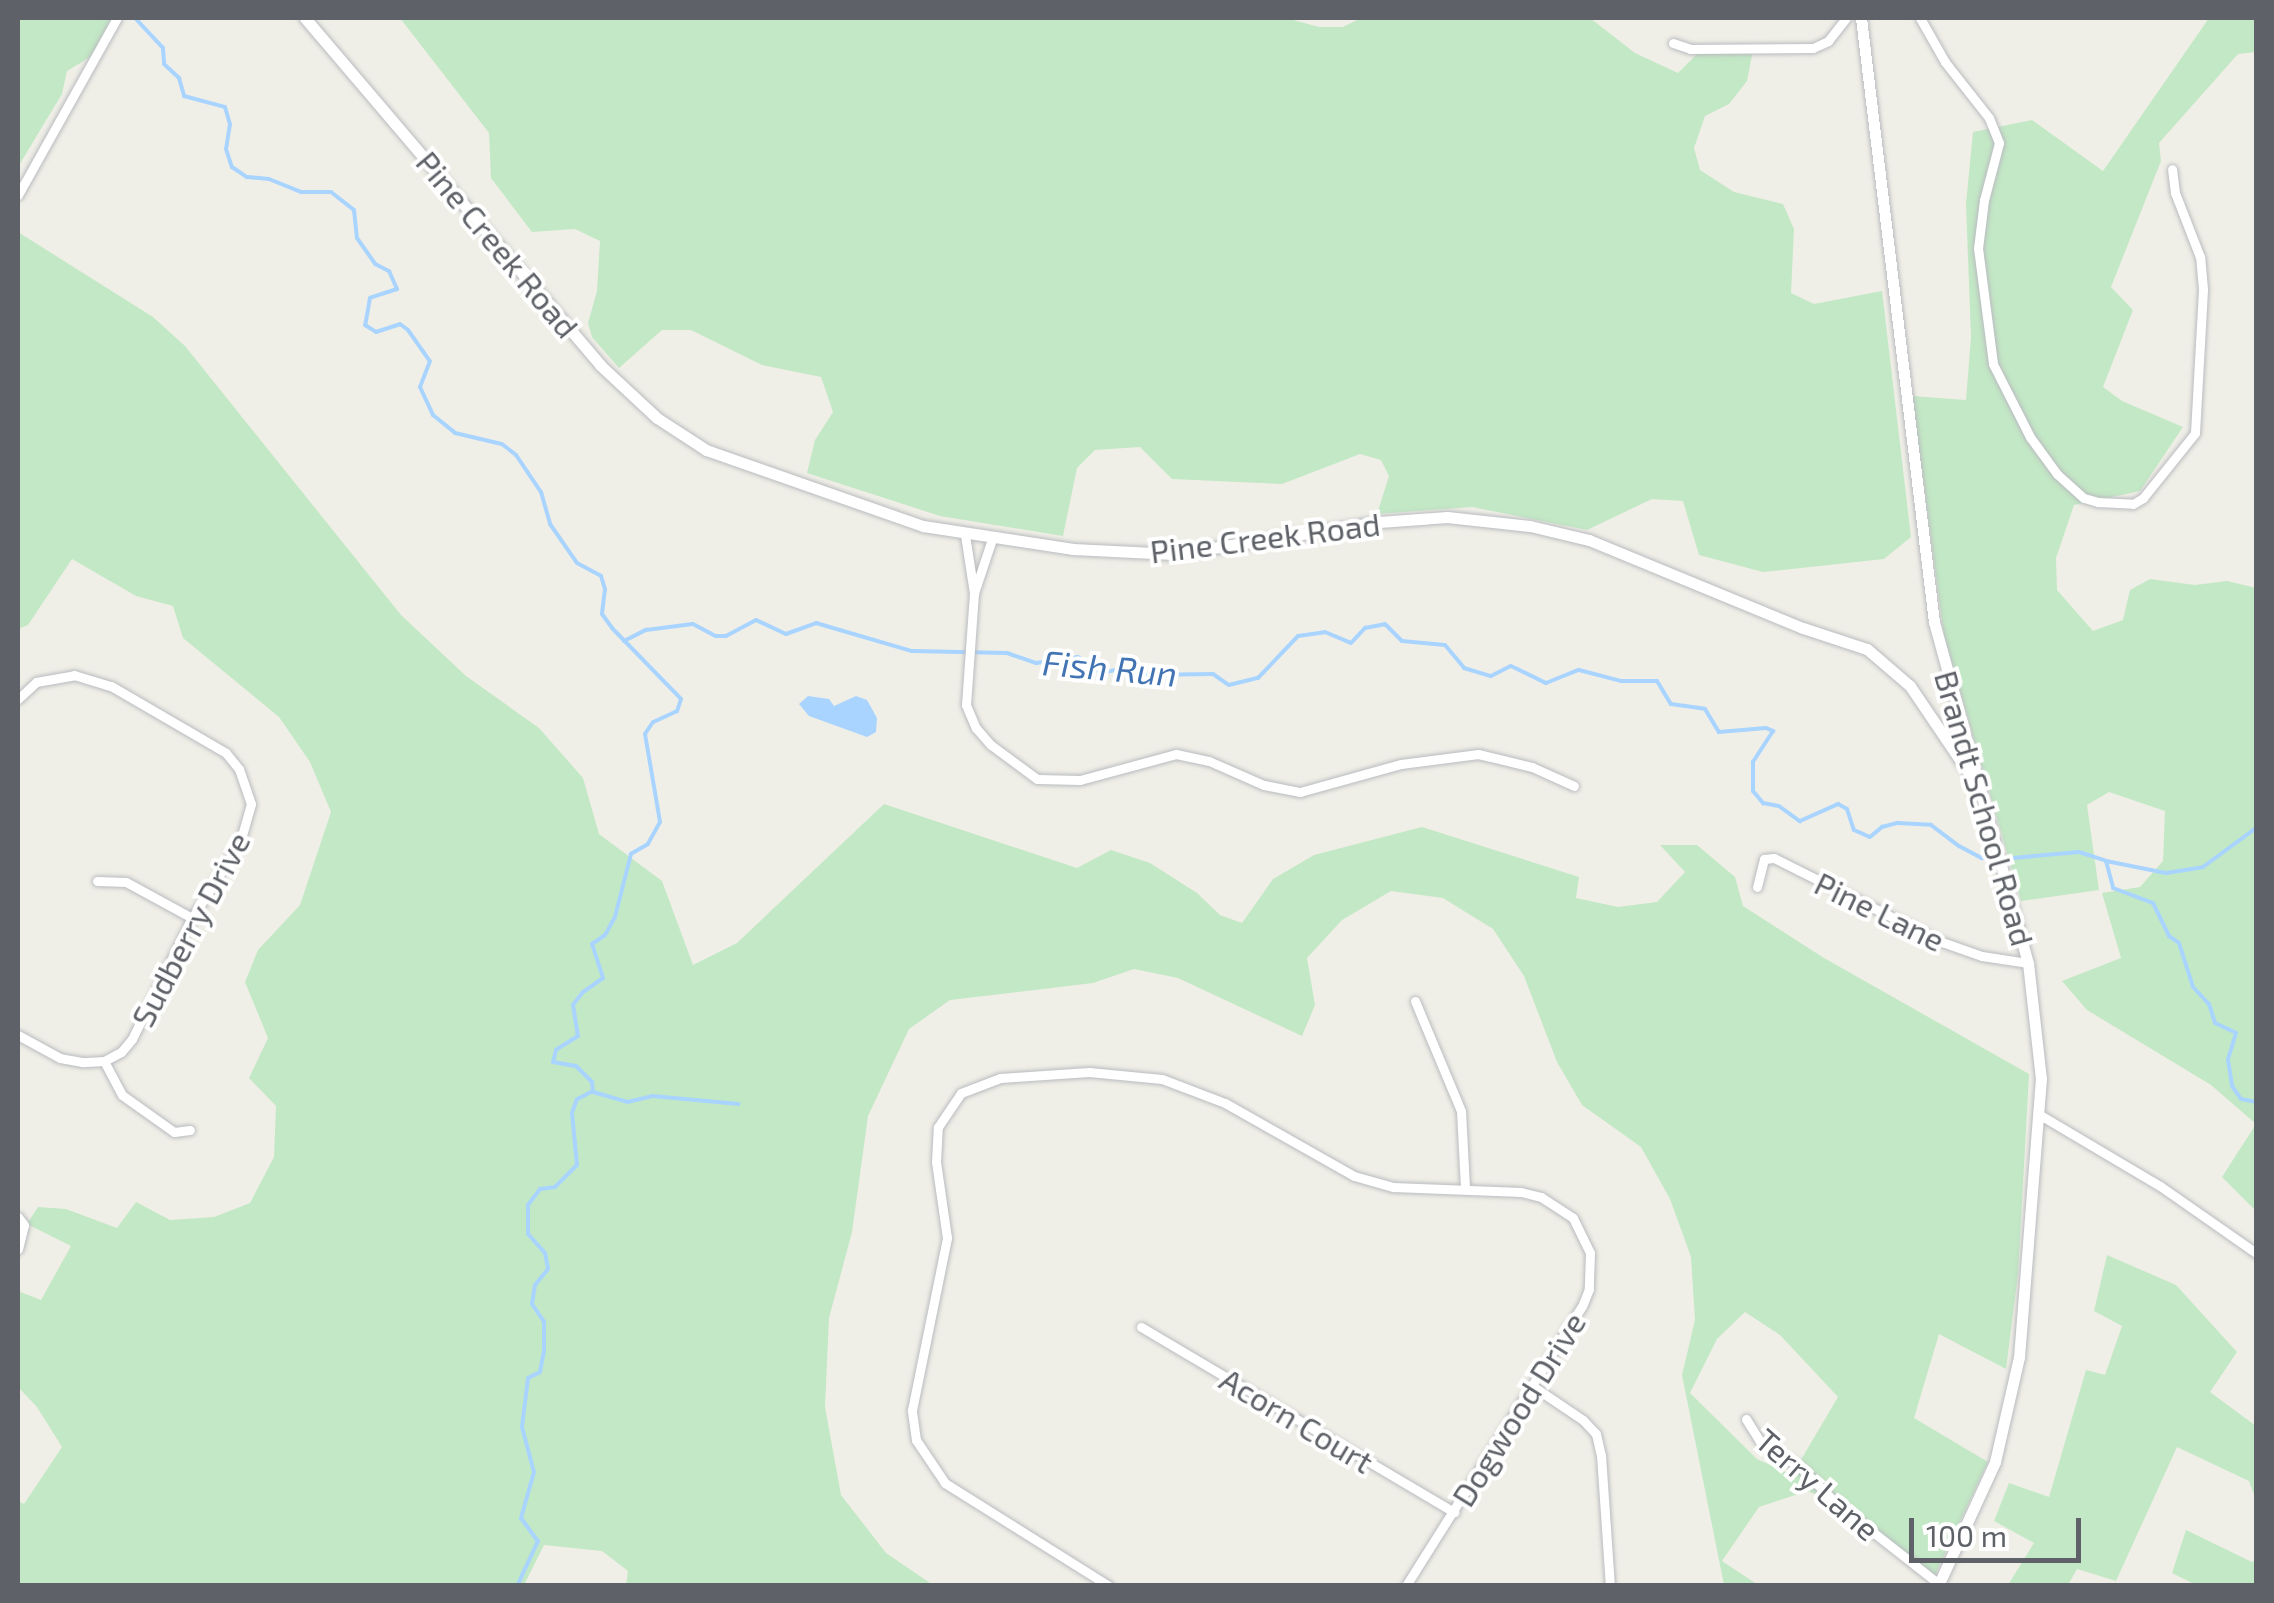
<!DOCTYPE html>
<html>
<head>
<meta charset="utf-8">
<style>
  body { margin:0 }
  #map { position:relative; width:2274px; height:1603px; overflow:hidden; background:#f0efe7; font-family:"Exo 2",sans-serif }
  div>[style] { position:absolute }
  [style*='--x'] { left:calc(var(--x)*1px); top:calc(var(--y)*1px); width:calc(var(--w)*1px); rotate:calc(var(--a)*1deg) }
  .green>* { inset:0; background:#c3e8c5 }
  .water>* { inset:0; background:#a8d4ff }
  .stream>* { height:4px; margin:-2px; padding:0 2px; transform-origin:2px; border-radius:2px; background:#a8d4ff }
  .roads { filter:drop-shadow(0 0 2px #b9bbc0) drop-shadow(0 0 2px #b9bbc0) }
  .minor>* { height:9px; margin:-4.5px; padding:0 4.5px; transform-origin:4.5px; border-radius:4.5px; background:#fff }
  .tertiary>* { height:11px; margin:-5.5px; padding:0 5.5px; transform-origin:5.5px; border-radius:5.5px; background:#fff }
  span { translate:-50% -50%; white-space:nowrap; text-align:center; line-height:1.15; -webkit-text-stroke:8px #fff; paint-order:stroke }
  .street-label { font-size:32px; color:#5e6167 }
  .water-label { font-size:35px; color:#4273b3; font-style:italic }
  .frame { position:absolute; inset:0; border:20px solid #5e6167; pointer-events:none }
  .scale { position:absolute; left:1909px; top:1518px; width:172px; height:45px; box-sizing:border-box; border:5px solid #5e6167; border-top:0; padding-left:12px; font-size:30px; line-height:35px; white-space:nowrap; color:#5e6167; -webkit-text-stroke:8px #fff; paint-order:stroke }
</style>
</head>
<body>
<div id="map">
  <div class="green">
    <div style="clip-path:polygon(18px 18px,111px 18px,92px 56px,67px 71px,62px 94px,18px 167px)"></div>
    <div style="clip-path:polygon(400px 18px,1286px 18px,1319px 27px,1343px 27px,1361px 18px,1590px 18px,1635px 53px,1678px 73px,1702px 49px,1753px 50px,1747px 81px,1729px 104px,1705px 116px,1694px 148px,1700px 170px,1734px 192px,1783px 204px,1794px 229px,1791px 293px,1814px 304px,1882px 291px,1911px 537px,1884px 559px,1763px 572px,1699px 555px,1683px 501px,1652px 499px,1587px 530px,1472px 507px,1377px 514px,1389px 476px,1381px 460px,1360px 454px,1282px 484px,1172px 479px,1140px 447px,1095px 450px,1077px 468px,1063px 536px,940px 516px,807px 473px,815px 440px,833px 412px,821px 377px,762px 365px,691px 330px,662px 330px,619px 368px,592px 337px,588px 323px,597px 291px,600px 241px,575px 229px,532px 232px,491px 178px,489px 133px)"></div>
    <div style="clip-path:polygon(2209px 18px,2256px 18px,2256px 52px,2238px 54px,2159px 143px,2161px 161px,2111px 287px,2133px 310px,2103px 387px,2122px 401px,2183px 427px,2140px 491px,2074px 505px,2056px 558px,2057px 590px,2093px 631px,2123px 620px,2130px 590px,2150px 579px,2195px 585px,2227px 581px,2256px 588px,2256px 1211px,2222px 1177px,2256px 1124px,2211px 1085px,2087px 1010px,2062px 981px,2121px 958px,2102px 893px,2140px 887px,2163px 861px,2165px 811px,2109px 792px,2087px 805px,2099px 890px,2021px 901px,1944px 635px,1912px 396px,1966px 400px,1971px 337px,1966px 204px,1973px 132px,2032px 120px,2103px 171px)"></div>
    <div style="clip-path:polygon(evenodd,18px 232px,153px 317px,185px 346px,401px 615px,466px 676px,539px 728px,583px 778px,599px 834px,662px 881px,693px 965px,737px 943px,884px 804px,1077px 868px,1111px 850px,1150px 863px,1197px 893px,1220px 915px,1242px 923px,1273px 879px,1314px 855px,1422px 827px,1579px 877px,1576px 898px,1618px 907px,1657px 902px,1685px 872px,1660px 845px,1697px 845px,1735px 877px,1743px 906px,1824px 958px,2029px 1074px,2018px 1274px,2006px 1369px,1939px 1334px,1914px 1418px,1988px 1462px,1934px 1577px,1844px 1505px,1807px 1491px,1759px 1507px,1722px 1561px,1758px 1585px,1724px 1585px,1682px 1375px,1695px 1320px,1691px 1257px,1670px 1199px,1641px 1147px,1582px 1105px,1557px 1062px,1524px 976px,1493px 929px,1443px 898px,1391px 891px,1342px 920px,1307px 958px,1315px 1005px,1302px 1036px,1178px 978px,1134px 969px,1093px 983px,950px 1000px,909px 1029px,868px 1116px,852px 1232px,829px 1318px,825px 1407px,841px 1495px,886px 1553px,933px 1585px,626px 1585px,628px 1571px,602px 1551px,544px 1545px,524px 1585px,18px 1585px,18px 1501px,24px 1504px,62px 1447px,37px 1407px,18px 1387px,18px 1291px,41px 1300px,71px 1246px,27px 1224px,38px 1207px,66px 1209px,117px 1228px,136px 1202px,170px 1220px,214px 1217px,250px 1203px,274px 1157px,276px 1106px,249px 1078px,268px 1038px,245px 982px,258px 950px,300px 905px,331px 812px,310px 762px,279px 717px,183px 638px,173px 606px,136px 596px,72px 559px,28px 625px,18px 629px,18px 232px,1745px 1312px,1780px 1335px,1838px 1397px,1792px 1475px,1757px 1459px,1690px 1393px,1717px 1339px,1745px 1312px)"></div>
    <div style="clip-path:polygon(2107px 1255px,2176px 1285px,2237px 1352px,2210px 1392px,2256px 1426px,2256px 1500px,2249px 1481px,2177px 1447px,2116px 1581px,2077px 1569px,2068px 1585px,2008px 1585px,2034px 1543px,1994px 1521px,2009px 1483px,2049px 1497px,2086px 1370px,2105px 1375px,2122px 1326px,2094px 1311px)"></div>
    <div style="clip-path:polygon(2186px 1530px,2252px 1562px,2256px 1559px,2256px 1585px,2196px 1585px,2172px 1573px)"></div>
  </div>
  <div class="water">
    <div style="clip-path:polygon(808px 696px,829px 699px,834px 706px,856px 696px,867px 700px,877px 718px,876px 732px,867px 737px,809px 716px,799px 704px)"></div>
  </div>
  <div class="stream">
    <div style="--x:135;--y:18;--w:41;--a:47"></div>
    <div style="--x:163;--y:48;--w:16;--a:86"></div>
    <div style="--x:164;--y:64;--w:21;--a:43"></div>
    <div style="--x:179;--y:78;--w:19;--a:74"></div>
    <div style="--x:184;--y:96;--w:42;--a:15"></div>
    <div style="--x:225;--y:107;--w:18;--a:74"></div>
    <div style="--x:230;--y:124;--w:25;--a:99"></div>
    <div style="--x:226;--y:149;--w:19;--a:72"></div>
    <div style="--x:232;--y:167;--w:18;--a:34"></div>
    <div style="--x:247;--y:177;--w:22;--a:5"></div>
    <div style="--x:269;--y:179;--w:35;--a:22"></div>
    <div style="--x:301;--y:192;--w:30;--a:0"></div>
    <div style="--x:331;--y:192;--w:29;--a:38"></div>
    <div style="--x:354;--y:210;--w:28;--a:84"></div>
    <div style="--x:357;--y:238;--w:32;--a:55"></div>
    <div style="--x:375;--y:264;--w:16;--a:27"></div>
    <div style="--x:389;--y:271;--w:20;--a:66"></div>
    <div style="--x:397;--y:289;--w:28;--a:162"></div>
    <div style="--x:370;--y:298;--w:27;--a:100"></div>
    <div style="--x:365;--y:325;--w:13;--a:32"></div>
    <div style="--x:376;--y:332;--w:25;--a:-18"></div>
    <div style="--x:400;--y:324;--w:10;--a:37"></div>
    <div style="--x:408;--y:330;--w:38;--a:55"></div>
    <div style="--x:430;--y:361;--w:28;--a:111"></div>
    <div style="--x:420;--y:387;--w:31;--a:65"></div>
    <div style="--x:433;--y:415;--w:28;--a:39"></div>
    <div style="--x:455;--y:433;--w:48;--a:13.2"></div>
    <div style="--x:502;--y:444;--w:18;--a:38"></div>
    <div style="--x:516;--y:455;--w:45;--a:56"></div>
    <div style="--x:541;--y:492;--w:33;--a:74"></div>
    <div style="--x:550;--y:524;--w:47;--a:55.3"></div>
    <div style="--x:577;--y:563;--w:27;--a:28"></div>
    <div style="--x:601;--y:576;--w:14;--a:73"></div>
    <div style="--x:605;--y:589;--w:25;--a:97"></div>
    <div style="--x:602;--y:614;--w:17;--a:54"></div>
    <div style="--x:612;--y:628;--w:99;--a:45.8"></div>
    <div style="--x:681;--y:699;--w:13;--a:108"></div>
    <div style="--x:677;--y:711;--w:26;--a:155"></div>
    <div style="--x:653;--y:722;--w:14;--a:124"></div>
    <div style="--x:645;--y:734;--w:89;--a:80.3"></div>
    <div style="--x:660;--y:822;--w:25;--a:119"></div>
    <div style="--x:648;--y:844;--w:20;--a:150"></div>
    <div style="--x:631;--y:854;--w:65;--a:104.3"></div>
    <div style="--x:615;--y:917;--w:21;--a:119"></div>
    <div style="--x:605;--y:935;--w:16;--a:145"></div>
    <div style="--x:592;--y:944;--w:36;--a:72"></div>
    <div style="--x:603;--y:978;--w:24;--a:145"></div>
    <div style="--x:583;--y:992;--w:16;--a:128"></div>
    <div style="--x:573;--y:1005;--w:31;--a:81"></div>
    <div style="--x:578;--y:1036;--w:26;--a:148"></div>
    <div style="--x:556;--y:1050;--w:12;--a:104"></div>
    <div style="--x:553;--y:1062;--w:23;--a:10"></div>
    <div style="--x:576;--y:1066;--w:23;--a:45"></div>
    <div style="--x:592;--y:1082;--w:9;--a:84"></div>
    <div style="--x:593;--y:1091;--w:18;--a:153"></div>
    <div style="--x:577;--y:1099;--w:15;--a:110"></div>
    <div style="--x:572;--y:1113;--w:52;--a:84.5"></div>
    <div style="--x:577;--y:1165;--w:31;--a:135"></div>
    <div style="--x:555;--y:1187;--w:15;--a:172"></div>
    <div style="--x:540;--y:1189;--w:20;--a:127"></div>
    <div style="--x:528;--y:1205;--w:29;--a:90"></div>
    <div style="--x:528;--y:1234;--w:25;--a:48"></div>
    <div style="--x:545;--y:1253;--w:16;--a:79"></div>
    <div style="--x:548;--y:1269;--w:21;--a:129"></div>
    <div style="--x:535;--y:1285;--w:19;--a:99"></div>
    <div style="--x:532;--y:1304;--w:22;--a:56"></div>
    <div style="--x:544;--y:1322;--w:29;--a:90"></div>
    <div style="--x:544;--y:1351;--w:21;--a:101"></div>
    <div style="--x:540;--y:1372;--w:13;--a:153"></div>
    <div style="--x:528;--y:1378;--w:49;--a:97"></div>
    <div style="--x:522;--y:1427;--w:47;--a:75.1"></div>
    <div style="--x:534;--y:1472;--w:48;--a:105.8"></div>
    <div style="--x:521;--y:1518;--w:29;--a:54"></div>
    <div style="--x:538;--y:1541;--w:50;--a:115"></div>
    <div style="--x:624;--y:641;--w:25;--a:-27"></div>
    <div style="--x:646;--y:630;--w:47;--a:-7.3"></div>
    <div style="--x:693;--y:624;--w:26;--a:28"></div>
    <div style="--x:716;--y:636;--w:10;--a:0"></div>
    <div style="--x:726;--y:636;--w:34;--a:-28"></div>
    <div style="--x:756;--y:620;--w:33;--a:25"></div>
    <div style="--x:786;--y:634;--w:32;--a:-20"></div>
    <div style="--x:816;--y:623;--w:100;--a:16.3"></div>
    <div style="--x:912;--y:651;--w:95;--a:1.2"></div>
    <div style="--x:1007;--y:653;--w:31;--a:19"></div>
    <div style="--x:1036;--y:663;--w:42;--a:-8.1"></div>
    <div style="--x:1078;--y:657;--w:29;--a:34"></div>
    <div style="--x:1102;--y:673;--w:23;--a:-13"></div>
    <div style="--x:1124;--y:668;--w:20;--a:20"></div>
    <div style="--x:1143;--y:675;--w:70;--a:-0.8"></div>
    <div style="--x:1213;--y:674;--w:19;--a:35"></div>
    <div style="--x:1229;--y:685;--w:30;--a:-14"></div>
    <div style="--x:1258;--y:678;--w:58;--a:-46.4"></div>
    <div style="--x:1298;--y:636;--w:27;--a:-8"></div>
    <div style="--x:1325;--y:632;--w:28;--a:23"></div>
    <div style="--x:1351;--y:643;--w:21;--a:-47"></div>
    <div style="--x:1365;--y:628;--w:20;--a:-11"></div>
    <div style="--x:1385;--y:624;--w:24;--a:45"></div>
    <div style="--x:1402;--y:641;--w:43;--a:5.3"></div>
    <div style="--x:1445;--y:645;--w:30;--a:50"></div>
    <div style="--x:1464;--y:668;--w:28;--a:17"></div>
    <div style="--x:1491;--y:676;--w:22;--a:-27"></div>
    <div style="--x:1511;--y:666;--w:39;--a:26"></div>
    <div style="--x:1546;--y:683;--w:35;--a:-22"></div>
    <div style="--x:1579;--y:670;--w:43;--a:14.7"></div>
    <div style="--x:1621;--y:681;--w:36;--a:0"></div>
    <div style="--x:1657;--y:681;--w:27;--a:59"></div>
    <div style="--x:1671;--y:704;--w:34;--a:8"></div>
    <div style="--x:1705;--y:709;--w:27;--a:59"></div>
    <div style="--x:1719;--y:732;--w:47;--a:-4.9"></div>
    <div style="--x:1766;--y:728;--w:8;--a:23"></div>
    <div style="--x:1773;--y:731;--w:37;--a:123"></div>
    <div style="--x:1753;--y:762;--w:29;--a:90"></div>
    <div style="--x:1753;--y:791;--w:16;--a:50"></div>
    <div style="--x:1763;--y:803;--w:16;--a:11"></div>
    <div style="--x:1779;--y:806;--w:26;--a:36"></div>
    <div style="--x:1800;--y:821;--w:42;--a:-24.1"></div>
    <div style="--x:1838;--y:804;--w:10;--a:29"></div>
    <div style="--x:1847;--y:809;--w:22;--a:72"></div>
    <div style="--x:1854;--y:830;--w:17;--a:24"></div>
    <div style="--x:1870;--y:837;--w:16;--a:-40"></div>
    <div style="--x:1882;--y:827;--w:16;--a:-15"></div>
    <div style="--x:1897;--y:823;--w:34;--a:3"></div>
    <div style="--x:1931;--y:825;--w:35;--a:37"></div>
    <div style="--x:1959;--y:846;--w:26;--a:28"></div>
    <div style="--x:1982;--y:858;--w:12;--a:5"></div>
    <div style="--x:2003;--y:859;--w:76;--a:-5.3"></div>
    <div style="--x:2079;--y:852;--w:28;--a:18"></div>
    <div style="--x:2106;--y:861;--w:28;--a:75"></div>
    <div style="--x:2113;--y:888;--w:43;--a:20.6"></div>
    <div style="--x:2153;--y:903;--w:37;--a:64"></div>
    <div style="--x:2169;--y:936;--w:12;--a:35"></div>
    <div style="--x:2179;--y:943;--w:46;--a:72.3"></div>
    <div style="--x:2193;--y:987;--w:23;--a:47"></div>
    <div style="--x:2209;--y:1004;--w:20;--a:72"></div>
    <div style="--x:2215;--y:1023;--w:23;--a:25"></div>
    <div style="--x:2236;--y:1033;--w:28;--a:107"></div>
    <div style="--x:2228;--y:1060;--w:26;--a:81"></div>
    <div style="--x:2232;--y:1086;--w:16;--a:55"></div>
    <div style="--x:2241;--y:1099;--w:15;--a:11"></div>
    <div style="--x:2106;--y:861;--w:61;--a:11.3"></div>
    <div style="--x:2166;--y:873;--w:37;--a:-9"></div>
    <div style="--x:2203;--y:867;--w:66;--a:-36.3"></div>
    <div style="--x:593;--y:1092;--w:35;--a:16"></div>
    <div style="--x:627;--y:1102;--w:26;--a:-13"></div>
    <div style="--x:652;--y:1096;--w:87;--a:5.3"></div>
    <div style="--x:2256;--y:1162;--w:3;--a:90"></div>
  </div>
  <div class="roads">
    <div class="minor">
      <div style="--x:1920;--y:18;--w:51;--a:60.4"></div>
      <div style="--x:1945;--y:62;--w:71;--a:51.8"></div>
      <div style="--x:1989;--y:118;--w:27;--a:68"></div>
      <div style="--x:1999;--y:143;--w:59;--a:104.7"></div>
      <div style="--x:1984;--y:200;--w:48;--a:97.1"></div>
      <div style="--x:1978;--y:248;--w:117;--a:82.6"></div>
      <div style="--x:1993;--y:364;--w:82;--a:63.1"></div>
      <div style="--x:2030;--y:437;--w:46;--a:53.9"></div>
      <div style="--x:2057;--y:474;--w:36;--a:42"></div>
      <div style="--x:2084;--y:498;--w:15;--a:16"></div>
      <div style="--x:2098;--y:502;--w:35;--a:3"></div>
      <div style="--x:2133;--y:504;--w:12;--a:-31"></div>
      <div style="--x:2143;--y:498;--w:83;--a:-51.3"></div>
      <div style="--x:2195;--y:433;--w:144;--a:-86.8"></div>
      <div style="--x:2203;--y:289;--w:32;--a:-95"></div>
      <div style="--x:2200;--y:257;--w:69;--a:-111.3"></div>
      <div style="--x:2175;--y:193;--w:24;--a:-97"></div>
      <div style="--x:1673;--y:43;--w:18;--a:19"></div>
      <div style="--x:1690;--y:49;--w:123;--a:-0.5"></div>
      <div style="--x:1813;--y:48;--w:17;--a:-25"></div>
      <div style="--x:1828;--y:41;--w:29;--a:-52"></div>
      <div style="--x:18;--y:195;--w:203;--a:-60.8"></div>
      <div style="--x:965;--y:535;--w:59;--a:81.2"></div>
      <div style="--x:992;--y:539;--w:57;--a:108.4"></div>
      <div style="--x:974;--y:593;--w:112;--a:94.1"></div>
      <div style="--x:966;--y:705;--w:25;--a:67"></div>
      <div style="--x:976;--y:728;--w:23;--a:49"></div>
      <div style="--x:991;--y:745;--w:57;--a:36.5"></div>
      <div style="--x:1037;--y:779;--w:43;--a:1.3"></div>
      <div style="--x:1080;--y:780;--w:99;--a:-15.2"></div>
      <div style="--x:1176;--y:754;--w:34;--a:12"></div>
      <div style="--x:1209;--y:761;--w:60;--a:23.6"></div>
      <div style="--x:1264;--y:785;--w:37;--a:11"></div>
      <div style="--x:1300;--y:792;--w:105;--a:-15.5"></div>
      <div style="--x:1401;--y:764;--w:78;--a:-7.4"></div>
      <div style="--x:1478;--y:754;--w:56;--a:13.5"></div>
      <div style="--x:1532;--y:767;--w:46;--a:24.3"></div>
      <div style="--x:18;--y:699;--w:25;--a:-43"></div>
      <div style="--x:36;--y:682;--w:39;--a:-10"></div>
      <div style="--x:74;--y:675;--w:39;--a:17"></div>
      <div style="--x:111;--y:686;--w:133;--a:30.2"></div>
      <div style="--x:226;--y:753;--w:21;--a:51"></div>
      <div style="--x:239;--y:769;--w:37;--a:71"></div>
      <div style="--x:251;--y:804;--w:37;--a:106"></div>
      <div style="--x:241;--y:840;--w:92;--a:122.1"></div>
      <div style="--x:192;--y:918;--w:135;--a:116.4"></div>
      <div style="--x:132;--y:1039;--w:17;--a:130"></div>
      <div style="--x:121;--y:1052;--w:19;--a:152"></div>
      <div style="--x:104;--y:1061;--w:22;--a:177"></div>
      <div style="--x:82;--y:1062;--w:22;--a:-170"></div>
      <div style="--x:60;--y:1058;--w:48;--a:-151.3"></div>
      <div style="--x:97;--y:881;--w:29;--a:2"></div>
      <div style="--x:126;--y:882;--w:75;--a:28.6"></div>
      <div style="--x:1757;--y:887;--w:29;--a:-76"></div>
      <div style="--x:1764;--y:859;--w:10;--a:-6"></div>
      <div style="--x:1774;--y:858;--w:188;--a:26.6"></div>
      <div style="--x:1942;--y:942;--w:42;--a:19.3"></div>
      <div style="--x:1982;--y:956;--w:47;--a:8.7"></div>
      <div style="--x:1415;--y:1001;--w:119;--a:67.3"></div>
      <div style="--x:1461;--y:1111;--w:76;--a:87"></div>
      <div style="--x:104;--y:1061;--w:38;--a:62"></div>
      <div style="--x:122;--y:1095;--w:64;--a:35.4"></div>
      <div style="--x:174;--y:1132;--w:16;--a:-7"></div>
      <div style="--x:2040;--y:1115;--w:139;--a:30.6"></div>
      <div style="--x:2160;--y:1186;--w:117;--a:34.9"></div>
      <div style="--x:18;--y:1217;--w:10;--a:53"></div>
      <div style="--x:24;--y:1225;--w:25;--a:104"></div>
      <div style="--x:1141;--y:1327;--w:364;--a:30.6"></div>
      <div style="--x:1534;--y:1387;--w:59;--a:34"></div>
      <div style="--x:1583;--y:1420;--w:19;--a:47"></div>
      <div style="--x:1596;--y:1434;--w:22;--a:77"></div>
      <div style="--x:1601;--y:1455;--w:131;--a:86.1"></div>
      <div style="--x:1746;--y:1419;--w:26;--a:58"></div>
      <div style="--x:1760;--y:1441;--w:49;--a:33.4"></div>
      <div style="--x:1801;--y:1468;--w:49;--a:45"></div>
      <div style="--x:1836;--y:1503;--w:131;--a:38.2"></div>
      <div style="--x:1109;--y:1586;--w:194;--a:-147.9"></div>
      <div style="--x:945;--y:1483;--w:52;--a:-124"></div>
      <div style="--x:916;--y:1440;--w:30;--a:-98"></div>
      <div style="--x:912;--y:1410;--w:176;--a:-78.5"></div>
      <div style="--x:947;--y:1238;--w:77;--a:-98.2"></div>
      <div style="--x:936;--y:1162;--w:35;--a:-87"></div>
      <div style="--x:938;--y:1127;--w:41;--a:-55.9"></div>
      <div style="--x:961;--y:1093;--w:42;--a:-21"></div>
      <div style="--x:1000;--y:1078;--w:89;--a:-3.9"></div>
      <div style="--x:1089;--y:1072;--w:73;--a:5.5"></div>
      <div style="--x:1162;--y:1079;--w:67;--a:20.9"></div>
      <div style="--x:1225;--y:1103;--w:148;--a:29.5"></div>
      <div style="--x:1354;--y:1176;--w:41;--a:15.8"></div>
      <div style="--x:1393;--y:1187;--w:128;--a:2.2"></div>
      <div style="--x:1521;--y:1192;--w:21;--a:14"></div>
      <div style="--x:1541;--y:1197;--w:38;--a:33"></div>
      <div style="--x:1573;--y:1218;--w:39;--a:64"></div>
      <div style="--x:1590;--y:1253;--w:36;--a:92"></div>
      <div style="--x:1589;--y:1289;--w:18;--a:112"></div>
      <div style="--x:1582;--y:1306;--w:331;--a:122.2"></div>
    </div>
    <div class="tertiary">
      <div style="--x:305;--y:18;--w:455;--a:49.6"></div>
      <div style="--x:600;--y:365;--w:78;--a:42.9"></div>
      <div style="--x:657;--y:418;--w:59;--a:33.1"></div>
      <div style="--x:706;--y:450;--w:230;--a:19.3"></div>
      <div style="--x:923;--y:526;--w:152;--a:8.7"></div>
      <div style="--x:1073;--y:549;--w:101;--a:2.8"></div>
      <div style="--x:1174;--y:554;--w:207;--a:-8.9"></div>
      <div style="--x:1379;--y:522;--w:68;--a:-4.2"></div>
      <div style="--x:1447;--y:517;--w:83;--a:6.2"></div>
      <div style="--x:1530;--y:526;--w:61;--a:13.3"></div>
      <div style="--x:1589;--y:540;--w:231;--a:22.4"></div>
      <div style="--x:1803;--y:628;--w:67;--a:18.2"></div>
      <div style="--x:1867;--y:649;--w:57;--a:40.7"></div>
      <div style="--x:1910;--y:686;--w:123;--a:55.9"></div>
      <div style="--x:1861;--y:18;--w:608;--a:83.11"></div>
      <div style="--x:1934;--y:622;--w:354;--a:74.6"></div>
      <div style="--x:2028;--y:963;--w:116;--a:83.6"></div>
      <div style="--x:2041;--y:1078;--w:280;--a:94.5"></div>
      <div style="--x:2019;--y:1357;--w:108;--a:102.9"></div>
      <div style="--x:1995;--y:1462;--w:136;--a:114.7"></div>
    </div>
  </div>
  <div class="street-label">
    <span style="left:498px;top:244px;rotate:50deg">Pine Creek Road</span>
    <span style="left:1265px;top:537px;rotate:-7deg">Pine Creek Road</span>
    <span style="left:1985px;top:808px;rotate:74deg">Brandt School Road</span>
    <span style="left:1880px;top:911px;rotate:26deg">Pine Lane</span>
    <span style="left:190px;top:929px;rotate:-62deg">Sudberry Drive</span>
    <span style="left:1518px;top:1409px;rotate:-58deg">Dogwood Drive</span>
    <span style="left:1297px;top:1420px;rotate:31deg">Acorn Court</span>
    <span style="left:1818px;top:1484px;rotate:41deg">Terry Lane</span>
  </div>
  <div class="water-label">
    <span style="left:1110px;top:667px;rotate:5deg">Fish Run</span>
  </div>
  <div class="frame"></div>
  <div class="scale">100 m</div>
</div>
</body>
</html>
